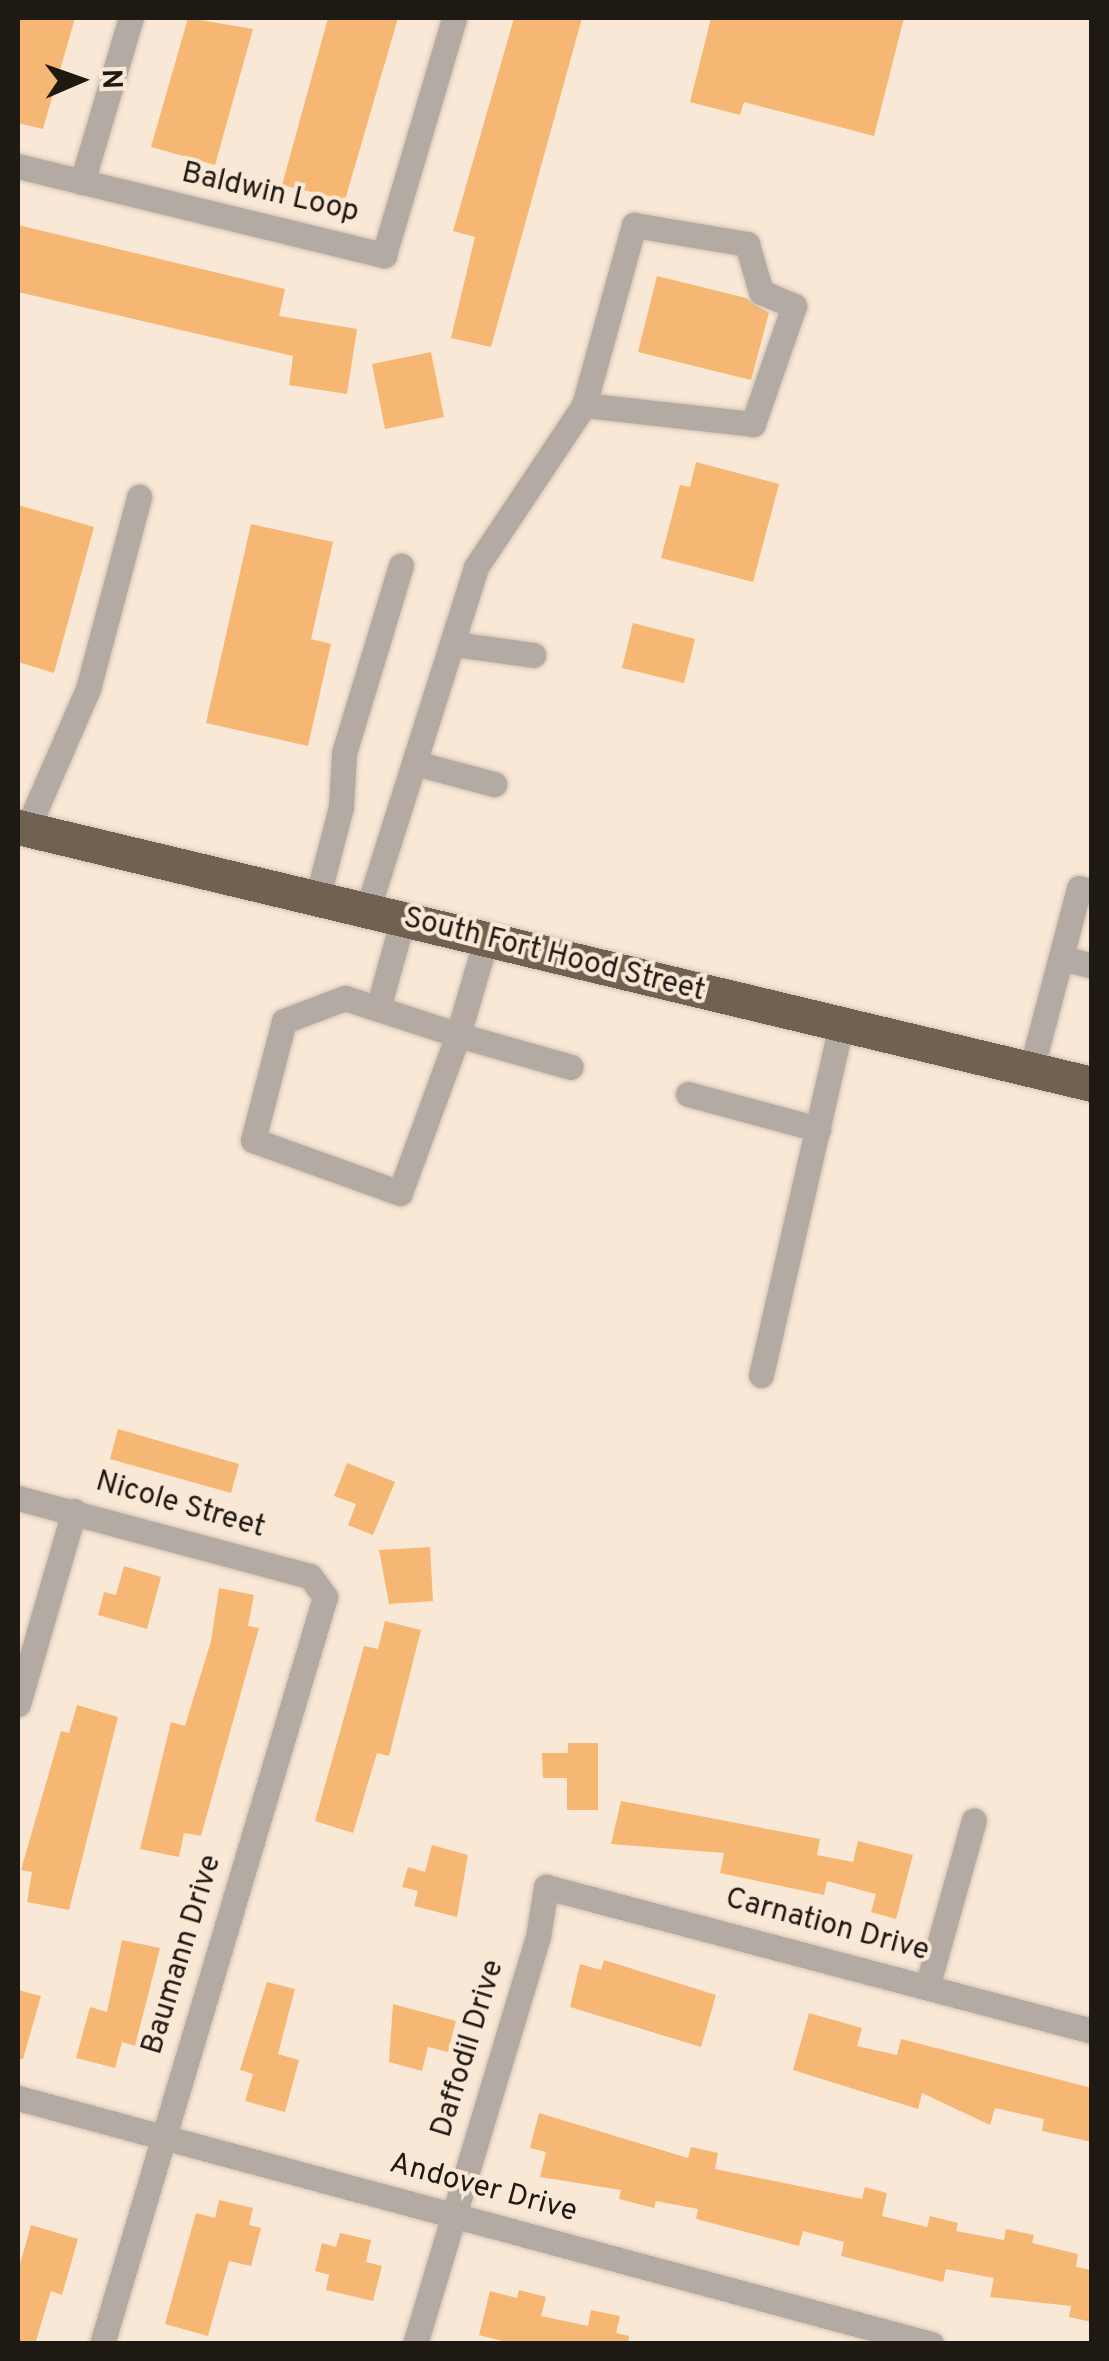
<!DOCTYPE html>
<html>
<head>
<meta charset="utf-8">
<style>
  body { margin:0 }
  #map { position:relative; width:1109px; height:2361px; overflow:hidden; background:#fae8d6; font-family:Overpass,sans-serif }
  div>[style] { position:absolute }
  [style*='--x'] { left:calc(var(--x)*1px); top:calc(var(--y)*1px); width:calc(var(--w)*1px); rotate:calc(var(--a)*1deg) }
  .building>* { inset:0; background:#f6b774 }
  .roads { filter:drop-shadow(0 0 2px #d3c3b3) drop-shadow(0 0 2px #d3c3b3) }
  .minor>* { height:25px; margin:-12.5px; padding:0 12.5px; transform-origin:12.5px; border-radius:12.5px; background:#b2aaa3 }
  .highway>* { height:35px; margin:-17.5px; padding:0 17.5px; transform-origin:17.5px; border-radius:17.5px; background:#716151 }
  span { translate:-50% -50%; white-space:nowrap; text-align:center; line-height:1.15; -webkit-text-stroke:8px #fae8d6; paint-order:stroke }
  .street-label { font-size:30px; color:#1f1913 }
  .frame { position:absolute; inset:0; border:20px solid #1f1913; pointer-events:none }
  .north { position:absolute; left:30px; top:30px; width:100px; height:100px; -webkit-text-stroke:8px #fae8d6; paint-order:stroke; rotate:88deg; font-size:28px; font-weight:700; line-height:40px; text-align:center; color:#1f1913 }
  .north::after { content:''; display:block; margin:auto; width:35px; height:45px; background:#1f1913; clip-path:polygon(50% 0,100% 100%,50% 72%,0 100%) }
</style>
</head>
<body>
<div id="map">
  <div class="building">
    <div style="clip-path:polygon(18px 18px,75px 18px,43px 129px,18px 123px)"></div>
    <div style="clip-path:polygon(188px 18px,253px 29px,215px 165px,151px 147px)"></div>
    <div style="clip-path:polygon(328px 18px,398px 18px,345px 200px,282px 185px)"></div>
    <div style="clip-path:polygon(514px 18px,582px 18px,491px 347px,451px 338px,475px 237px,453px 231px)"></div>
    <div style="clip-path:polygon(711px 18px,904px 18px,874px 136px,744px 102px,740px 115px,690px 102px)"></div>
    <div style="clip-path:polygon(18px 225px,285px 289px,279px 316px,357px 329px,347px 394px,289px 385px,293px 356px,18px 292px)"></div>
    <div style="clip-path:polygon(657px 276px,746px 298px,769px 313px,751px 380px,638px 352px)"></div>
    <div style="clip-path:polygon(431px 352px,444px 417px,385px 429px,372px 364px)"></div>
    <div style="clip-path:polygon(696px 462px,779px 484px,753px 582px,661px 558px,680px 485px,690px 487px)"></div>
    <div style="clip-path:polygon(18px 505px,94px 527px,54px 673px,18px 662px)"></div>
    <div style="clip-path:polygon(251px 524px,333px 542px,311px 639px,331px 644px,308px 746px,206px 723px)"></div>
    <div style="clip-path:polygon(633px 623px,695px 639px,684px 683px,622px 668px)"></div>
    <div style="clip-path:polygon(118px 1429px,239px 1464px,231px 1493px,110px 1459px)"></div>
    <div style="clip-path:polygon(347px 1463px,395px 1482px,373px 1535px,348px 1525px,356px 1504px,334px 1496px)"></div>
    <div style="clip-path:polygon(430px 1547px,433px 1601px,389px 1604px,379px 1550px)"></div>
    <div style="clip-path:polygon(124px 1566px,161px 1577px,147px 1629px,98px 1615px,104px 1592px,116px 1595px)"></div>
    <div style="clip-path:polygon(219px 1588px,254px 1595px,248px 1626px,259px 1628px,201px 1836px,184px 1833px,179px 1857px,140px 1849px,171px 1722px,185px 1726px,211px 1641px)"></div>
    <div style="clip-path:polygon(385px 1621px,421px 1630px,389px 1756px,377px 1753px,353px 1833px,315px 1821px,364px 1646px,378px 1649px)"></div>
    <div style="clip-path:polygon(77px 1705px,118px 1717px,69px 1910px,27px 1902px,32px 1872px,21px 1870px,61px 1731px,69px 1733px)"></div>
    <div style="clip-path:polygon(568px 1743px,598px 1743px,598px 1810px,567px 1810px,567px 1778px,543px 1778px,542px 1753px,568px 1753px)"></div>
    <div style="clip-path:polygon(621px 1801px,820px 1839px,817px 1855px,853px 1862px,858px 1841px,913px 1855px,896px 1919px,871px 1912px,876px 1894px,827px 1881px,824px 1895px,720px 1873px,724px 1853px,611px 1844px)"></div>
    <div style="clip-path:polygon(432px 1845px,468px 1855px,457px 1917px,414px 1906px,418px 1891px,402px 1887px,408px 1867px,425px 1872px)"></div>
    <div style="clip-path:polygon(122px 1940px,160px 1948px,135px 2046px,122px 2042px,115px 2068px,76px 2058px,90px 2007px,107px 2012px)"></div>
    <div style="clip-path:polygon(604px 1960px,716px 1995px,701px 2047px,570px 2007px,580px 1964px,601px 1970px)"></div>
    <div style="clip-path:polygon(267px 1982px,295px 1989px,278px 2054px,299px 2060px,285px 2112px,245px 2101px,253px 2074px,240px 2070px)"></div>
    <div style="clip-path:polygon(18px 1990px,41px 1996px,23px 2059px,18px 2059px)"></div>
    <div style="clip-path:polygon(393px 2004px,456px 2021px,448px 2052px,428px 2047px,422px 2071px,389px 2062px)"></div>
    <div style="clip-path:polygon(809px 2013px,862px 2028px,857px 2046px,897px 2055px,901px 2039px,1092px 2088px,1092px 2142px,1042px 2131px,1044px 2119px,995px 2108px,990px 2125px,922px 2093px,918px 2109px,793px 2070px)"></div>
    <div style="clip-path:polygon(539px 2113px,688px 2158px,691px 2147px,718px 2153px,715px 2169px,862px 2199px,865px 2187px,887px 2193px,882px 2216px,927px 2227px,930px 2216px,958px 2223px,956px 2231px,1004px 2240px,1006px 2229px,1034px 2235px,1032px 2243px,1078px 2254px,1076px 2267px,1092px 2270px,1092px 2322px,1069px 2317px,1071px 2306px,990px 2297px,994px 2278px,946px 2269px,943px 2282px,841px 2256px,844px 2242px,803px 2231px,799px 2246px,696px 2219px,698px 2209px,656px 2201px,654px 2208px,619px 2199px,621px 2190px,540px 2177px,546px 2152px,530px 2148px)"></div>
    <div style="clip-path:polygon(219px 2200px,253px 2208px,249px 2225px,261px 2228px,251px 2266px,229px 2261px,208px 2336px,165px 2324px,196px 2213px,215px 2218px)"></div>
    <div style="clip-path:polygon(31px 2225px,78px 2239px,62px 2295px,51px 2291px,35px 2344px,18px 2344px,18px 2271px)"></div>
    <div style="clip-path:polygon(340px 2233px,371px 2240px,366px 2262px,382px 2266px,373px 2301px,326px 2290px,329px 2275px,315px 2271px,322px 2243px,336px 2247px)"></div>
    <div style="clip-path:polygon(519px 2290px,546px 2297px,541px 2316px,588px 2326px,591px 2310px,620px 2316px,616px 2333px,629px 2336px,628px 2344px,514px 2344px,479px 2335px,490px 2291px,517px 2298px)"></div>
  </div>
  <div class="roads">
    <div class="minor">
      <div style="--x:18;--y:166;--w:377;--a:13.7"></div>
      <div style="--x:384;--y:255;--w:247;--a:-73.5"></div>
      <div style="--x:82;--y:182;--w:171;--a:-73.4"></div>
      <div style="--x:455;--y:644;--w:79;--a:8"></div>
      <div style="--x:415;--y:763;--w:82;--a:14.9"></div>
      <div style="--x:27;--y:829;--w:153;--a:-66.5"></div>
      <div style="--x:88;--y:689;--w:199;--a:-75.1"></div>
      <div style="--x:317;--y:899;--w:95;--a:-75.4"></div>
      <div style="--x:341;--y:807;--w:54;--a:-86.8"></div>
      <div style="--x:344;--y:753;--w:196;--a:-73.1"></div>
      <div style="--x:367;--y:911;--w:361;--a:-72.4"></div>
      <div style="--x:476;--y:567;--w:195;--a:-56.3"></div>
      <div style="--x:584;--y:405;--w:187;--a:-74.5"></div>
      <div style="--x:634;--y:225;--w:115;--a:9.5"></div>
      <div style="--x:747;--y:244;--w:50;--a:73.7"></div>
      <div style="--x:761;--y:292;--w:36;--a:23"></div>
      <div style="--x:794;--y:306;--w:125;--a:109.2"></div>
      <div style="--x:753;--y:424;--w:170;--a:-173.6"></div>
      <div style="--x:487;--y:936;--w:103;--a:106.3"></div>
      <div style="--x:458;--y:1035;--w:117;--a:15.8"></div>
      <div style="--x:1061;--y:958;--w:32;--a:14"></div>
      <div style="--x:345;--y:998;--w:119;--a:18.1"></div>
      <div style="--x:458;--y:1035;--w:168;--a:110.2"></div>
      <div style="--x:400;--y:1193;--w:156;--a:-160.2"></div>
      <div style="--x:253;--y:1140;--w:123;--a:-75.4"></div>
      <div style="--x:284;--y:1021;--w:65;--a:-20.7"></div>
      <div style="--x:378;--y:1008;--w:92;--a:-74.3"></div>
      <div style="--x:1031;--y:1070;--w:188;--a:-75.2"></div>
      <div style="--x:1079;--y:888;--w:14;--a:17"></div>
      <div style="--x:688;--y:1094;--w:135;--a:15.1"></div>
      <div style="--x:761;--y:1375;--w:359;--a:-77.1"></div>
      <div style="--x:18;--y:1498;--w:302;--a:15"></div>
      <div style="--x:310;--y:1576;--w:26;--a:54"></div>
      <div style="--x:325;--y:1597;--w:780;--a:106.62"></div>
      <div style="--x:18;--y:1704;--w:201;--a:-73.8"></div>
      <div style="--x:927;--y:1987;--w:173;--a:-74.3"></div>
      <div style="--x:18;--y:2098;--w:946;--a:15.08"></div>
      <div style="--x:415;--y:2344;--w:425;--a:-73.2"></div>
      <div style="--x:538;--y:1937;--w:51;--a:-80.9"></div>
      <div style="--x:546;--y:1887;--w:565;--a:14.77"></div>
    </div>
    <div class="highway">
      <div style="--x:18;--y:827;--w:1104;--a:13.46"></div>
    </div>
  </div>
  <div class="street-label">
    <span style="left:270px;top:194px;rotate:13deg">Baldwin Loop</span>
    <span style="left:554px;top:956px;rotate:14deg">South Fort Hood Street</span>
    <span style="left:180px;top:1506px;rotate:16deg">Nicole Street</span>
    <span style="left:827px;top:1926px;rotate:15deg">Carnation Drive</span>
    <span style="left:183px;top:1955px;rotate:-73deg">Baumann Drive</span>
    <span style="left:469px;top:2049px;rotate:-73deg">Daffodil Drive</span>
    <span style="left:483px;top:2189px;rotate:15deg">Andover Drive</span>
  </div>
  <div class="frame"></div>
  <div class="north">N</div>
</div>
</body>
</html>
